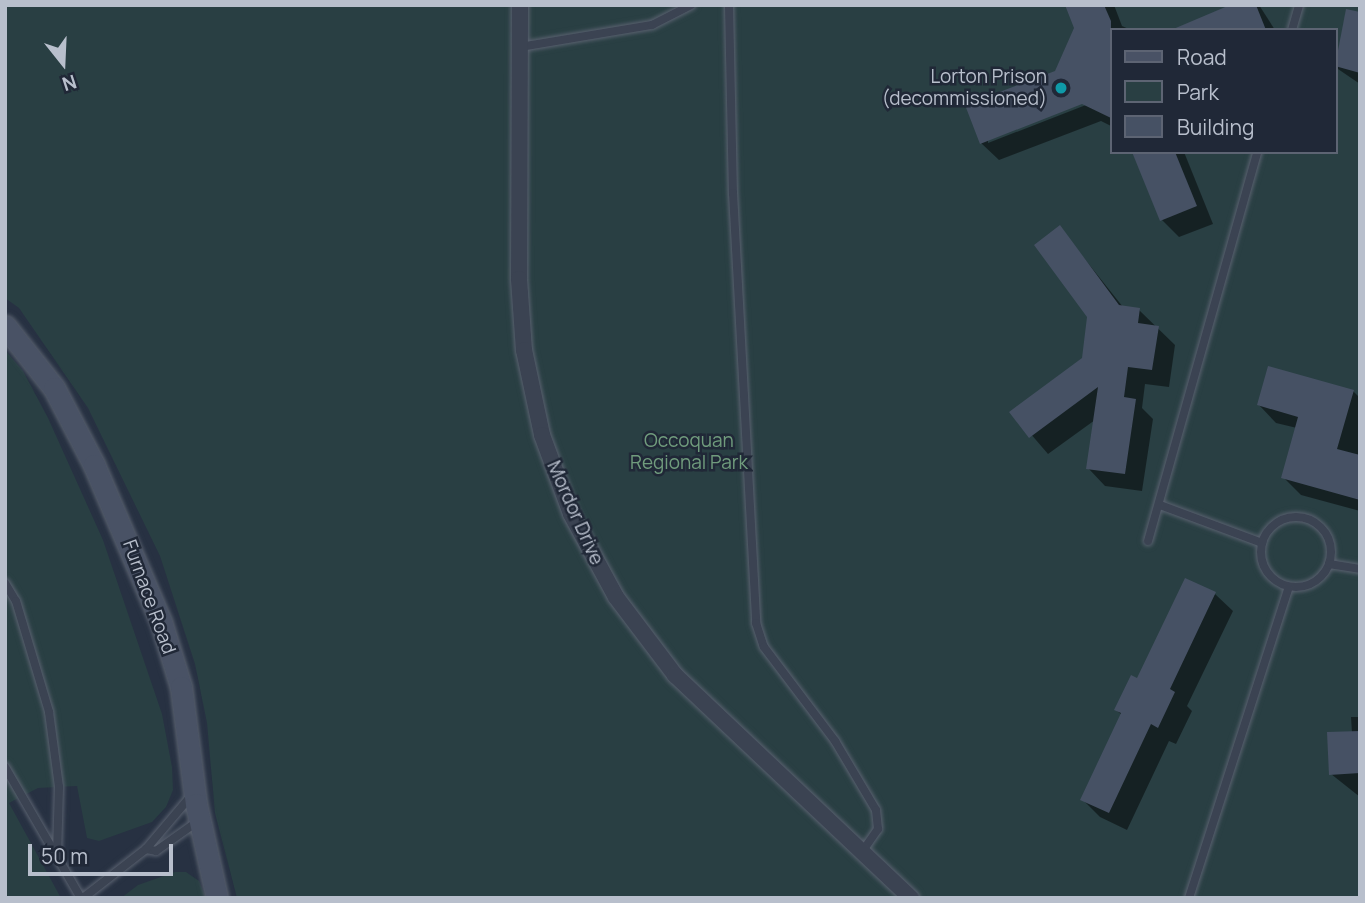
<!DOCTYPE html>
<html>
<head>
<meta charset="utf-8">
<style>
  body { margin:0 }
  #map { position:relative; width:1365px; height:903px; overflow:hidden; background:#273142; font-family:Manrope,sans-serif }
  div>[style] { position:absolute }
  [style*='--x'] { left:calc(var(--x)*1px); top:calc(var(--y)*1px); width:calc(var(--w)*1px); rotate:calc(var(--a)*1deg) }
  .green>* { inset:0; background:#293f43 }
  .shadow>* { inset:0; background:#0007 }
  .building>* { inset:0; background:#465164 }
  .roads { filter:drop-shadow(0 0 2px #59616f) drop-shadow(0 0 2px #59616f) }
  .lane>* { height:8px; margin:-4px; padding:0 4px; transform-origin:4px; border-radius:4px; background:#3b4352 }
  .lane>.ring { margin:-4px; padding:0; box-sizing:content-box; background:none; border:8px solid #3b4352; border-radius:50% }
  .street>* { height:16px; margin:-8px; padding:0 8px; transform-origin:8px; border-radius:8px; background:#3b4352 }
  .secondary>* { height:21px; margin:-10.5px; padding:0 10.5px; transform-origin:10.5px; border-radius:10.5px; background:#495265 }
  .dots>* { width:19px; height:19px; translate:-50% -50%; box-sizing:border-box; border:4px solid #202837; border-radius:50% }
  span { translate:-50% -50%; white-space:nowrap; text-align:center; line-height:1.15; -webkit-text-stroke:5px #202837; paint-order:stroke }
  .poi-label { font-size:19px; color:#b8bfcc }
  .right { translate:-100% -50%; text-align:right }
  .park-label { font-size:19px; color:#709c7d }
  .street-label { font-size:19px; color:#b8bfcc }
  .frame { position:absolute; inset:0; border:7px solid #b8bfcc; pointer-events:none }
  .legend { position:absolute; left:1110px; top:28px; width:228px; height:126px; box-sizing:border-box; background:#202837; border:2px solid #5d6473; margin:0; padding:9px 12px; list-style:none; font-size:21px; color:#b8bfcc }
  .legend li { display:flex; align-items:center; gap:14px; height:35px }
  .legend b { width:35px; border:2px solid #5d6473 }
  .north { position:absolute; left:28px; top:28px; width:70px; height:70px; -webkit-text-stroke:5px #202837; paint-order:stroke; rotate:162deg; font-size:19px; font-weight:700; line-height:28px; text-align:center; color:#b8bfcc }
  .north::after { content:''; display:block; margin:auto; width:24px; height:32px; background:#b8bfcc; clip-path:polygon(50% 0,100% 100%,50% 72%,0 100%) }
  .scale { position:absolute; left:28px; top:844px; width:145px; height:32px; box-sizing:border-box; border:4px solid #b8bfcc; border-top:0; padding-left:9px; font-size:21px; line-height:24px; white-space:nowrap; color:#b8bfcc; -webkit-text-stroke:5px #202837; paint-order:stroke }
</style>
</head>
<body>
<div id="map">
  <div class="green">
    <div style="clip-path:polygon(evenodd,5px 5px,1360px 5px,1360px 898px,237px 898px,215px 813px,207px 723px,195px 664px,160px 556px,88px 408px,19px 308px,5px 298px,5px 5px,1111px 30px,1335px 30px,1335px 152px,1111px 152px,1111px 30px)"></div>
    <div style="clip-path:polygon(5px 350px,23px 371px,48px 418px,103px 540px,162px 714px,172px 767px,173px 790px,166px 807px,152px 822px,99px 841px,87px 838px,77px 786px,38px 788px,9px 803px,61px 898px,5px 898px)"></div>
    <div style="clip-path:polygon(175px 872px,186px 872px,199px 881px,206px 898px,121px 898px,138px 885px)"></div>
  </div>
  <div class="shadow">
    <div style="clip-path:polygon(evenodd,1067px 5px,1114px 5px,1122px 26px,1131px 30px,1111px 30px,1111px 126px,1101px 121px,999px 160px,981px 143px,1056px 72px,1075px 28px,1067px 5px,1090px 100px,1091px 103px,988px 143px,988px 139px,1090px 100px)"></div>
    <div style="clip-path:polygon(1234px 5px,1259px 5px,1275px 30px,1174px 30px)"></div>
    <div style="clip-path:polygon(1347px 11px,1360px 14px,1360px 84px,1335px 67px)"></div>
    <div style="clip-path:polygon(1134px 152px,1184px 152px,1213px 224px,1179px 237px,1162px 220px)"></div>
    <div style="clip-path:polygon(1060px 228px,1123px 307px,1139px 310px,1175px 345px,1169px 387px,1145px 384px,1142px 408px,1153px 419px,1142px 491px,1105px 486px,1088px 468px,1095px 420px,1048px 454px,1012px 412px,1084px 359px,1089px 316px)"></div>
    <div style="clip-path:polygon(1353px 391px,1360px 398px,1360px 511px,1301px 495px,1283px 477px,1297px 428px,1276px 423px,1259px 405px)"></div>
    <div style="clip-path:polygon(1215px 594px,1233px 611px,1187px 706px,1192px 711px,1176px 744px,1169px 741px,1127px 830px,1100px 817px,1082px 799px,1122px 715px,1116px 710px)"></div>
    <div style="clip-path:polygon(1351px 717px,1360px 717px,1360px 797px,1331px 774px,1352px 733px)"></div>
  </div>
  <div class="building">
    <div style="clip-path:polygon(1065px 5px,1104px 5px,1111px 21px,1111px 118px,1082px 104px,980px 144px,965px 105px,1055px 71px,1074px 28px)"></div>
    <div style="clip-path:polygon(1230px 5px,1256px 5px,1266px 30px,1171px 30px)"></div>
    <div style="clip-path:polygon(1346px 9px,1360px 12px,1360px 73px,1335px 66px)"></div>
    <div style="clip-path:polygon(1132px 152px,1175px 152px,1197px 206px,1160px 221px)"></div>
    <div style="clip-path:polygon(1060px 225px,1119px 305px,1140px 308px,1138px 323px,1159px 326px,1152px 370px,1128px 367px,1124px 397px,1136px 399px,1125px 474px,1086px 469px,1098px 387px,1029px 438px,1009px 412px,1082px 358px,1087px 317px,1034px 245px)"></div>
    <div style="clip-path:polygon(1268px 366px,1354px 390px,1337px 449px,1360px 455px,1360px 500px,1281px 478px,1298px 417px,1257px 405px)"></div>
    <div style="clip-path:polygon(1185px 578px,1216px 592px,1170px 689px,1175px 692px,1158px 728px,1151px 724px,1109px 813px,1080px 800px,1121px 713px,1114px 710px,1131px 675px,1137px 678px)"></div>
    <div style="clip-path:polygon(1360px 731px,1360px 773px,1329px 775px,1327px 732px)"></div>
  </div>
  <div class="roads">
    <div class="lane">
      <div style="--x:729;--y:5;--w:188;--a:88.8"></div>
      <div style="--x:733;--y:193;--w:431;--a:86.9"></div>
      <div style="--x:756;--y:623;--w:25;--a:72"></div>
      <div style="--x:764;--y:647;--w:118;--a:52.9"></div>
      <div style="--x:835;--y:741;--w:80;--a:59.3"></div>
      <div style="--x:876;--y:810;--w:19;--a:84"></div>
      <div style="--x:878;--y:829;--w:28;--a:125"></div>
      <div style="--x:1292;--y:30;--w:26;--a:-74"></div>
      <div style="--x:520;--y:47;--w:134;--a:-9.5"></div>
      <div style="--x:652;--y:25;--w:44;--a:-27.1"></div>
      <div style="--x:1160;--y:505;--w:109;--a:20.4"></div>
      <div class="ring" style="left:1261px;top:517px;width:62px;height:62px"></div>
      <div style="--x:1148;--y:541;--w:404;--a:-74.3"></div>
      <div style="--x:1329;--y:564;--w:31;--a:9"></div>
      <div style="--x:5;--y:583;--w:21;--a:59"></div>
      <div style="--x:16;--y:601;--w:116;--a:73.4"></div>
      <div style="--x:49;--y:712;--w:76;--a:82.4"></div>
      <div style="--x:59;--y:787;--w:68;--a:91.7"></div>
      <div style="--x:5;--y:767;--w:151;--a:59.9"></div>
      <div style="--x:146;--y:849;--w:10;--a:11"></div>
      <div style="--x:156;--y:851;--w:50;--a:-35.3"></div>
      <div style="--x:83;--y:898;--w:80;--a:-37.9"></div>
      <div style="--x:146;--y:849;--w:70;--a:-49.7"></div>
      <div style="--x:1189;--y:898;--w:327;--a:-72.2"></div>
    </div>
    <div class="street">
      <div style="--x:520;--y:5;--w:274;--a:90.2"></div>
      <div style="--x:519;--y:279;--w:71;--a:86"></div>
      <div style="--x:524;--y:350;--w:87;--a:78"></div>
      <div style="--x:542;--y:435;--w:84;--a:69.8"></div>
      <div style="--x:571;--y:514;--w:94;--a:61.5"></div>
      <div style="--x:616;--y:597;--w:98;--a:52.9"></div>
      <div style="--x:675;--y:675;--w:325;--a:43.4"></div>
    </div>
    <div class="secondary">
      <div style="--x:5;--y:326;--w:79;--a:51.7"></div>
      <div style="--x:54;--y:388;--w:87;--a:62.5"></div>
      <div style="--x:94;--y:465;--w:171;--a:66.9"></div>
      <div style="--x:161;--y:622;--w:68;--a:72.9"></div>
      <div style="--x:181;--y:687;--w:118;--a:82.7"></div>
      <div style="--x:196;--y:804;--w:96;--a:77.4"></div>
    </div>
  </div>
  <div class="dots">
    <div style="left:1061px;top:88px;background:#0f9aa8"></div>
  </div>
  <div class="poi-label">
    <span class="right" style="left:1047px;top:88px">Lorton Prison<br>(decommissioned)</span>
  </div>
  <div class="park-label">
    <span style="left:689px;top:452px">Occoquan<br>Regional Park</span>
  </div>
  <div class="street-label">
    <span style="left:575px;top:513px;rotate:66deg">Mordor Drive</span>
    <span style="left:149px;top:597px;rotate:70deg">Furnace Road</span>
  </div>
  <div class="frame"></div>
  <ul class="legend">
  <li><b style="height:9px;background:#495265"></b>Road</li>
  <li><b style="height:19px;background:#293f43"></b>Park</li>
  <li><b style="height:19px;background:#465164"></b>Building</li>
  </ul>
  <div class="north">N</div>
  <div class="scale">50 m</div>
</div>
</body>
</html>
